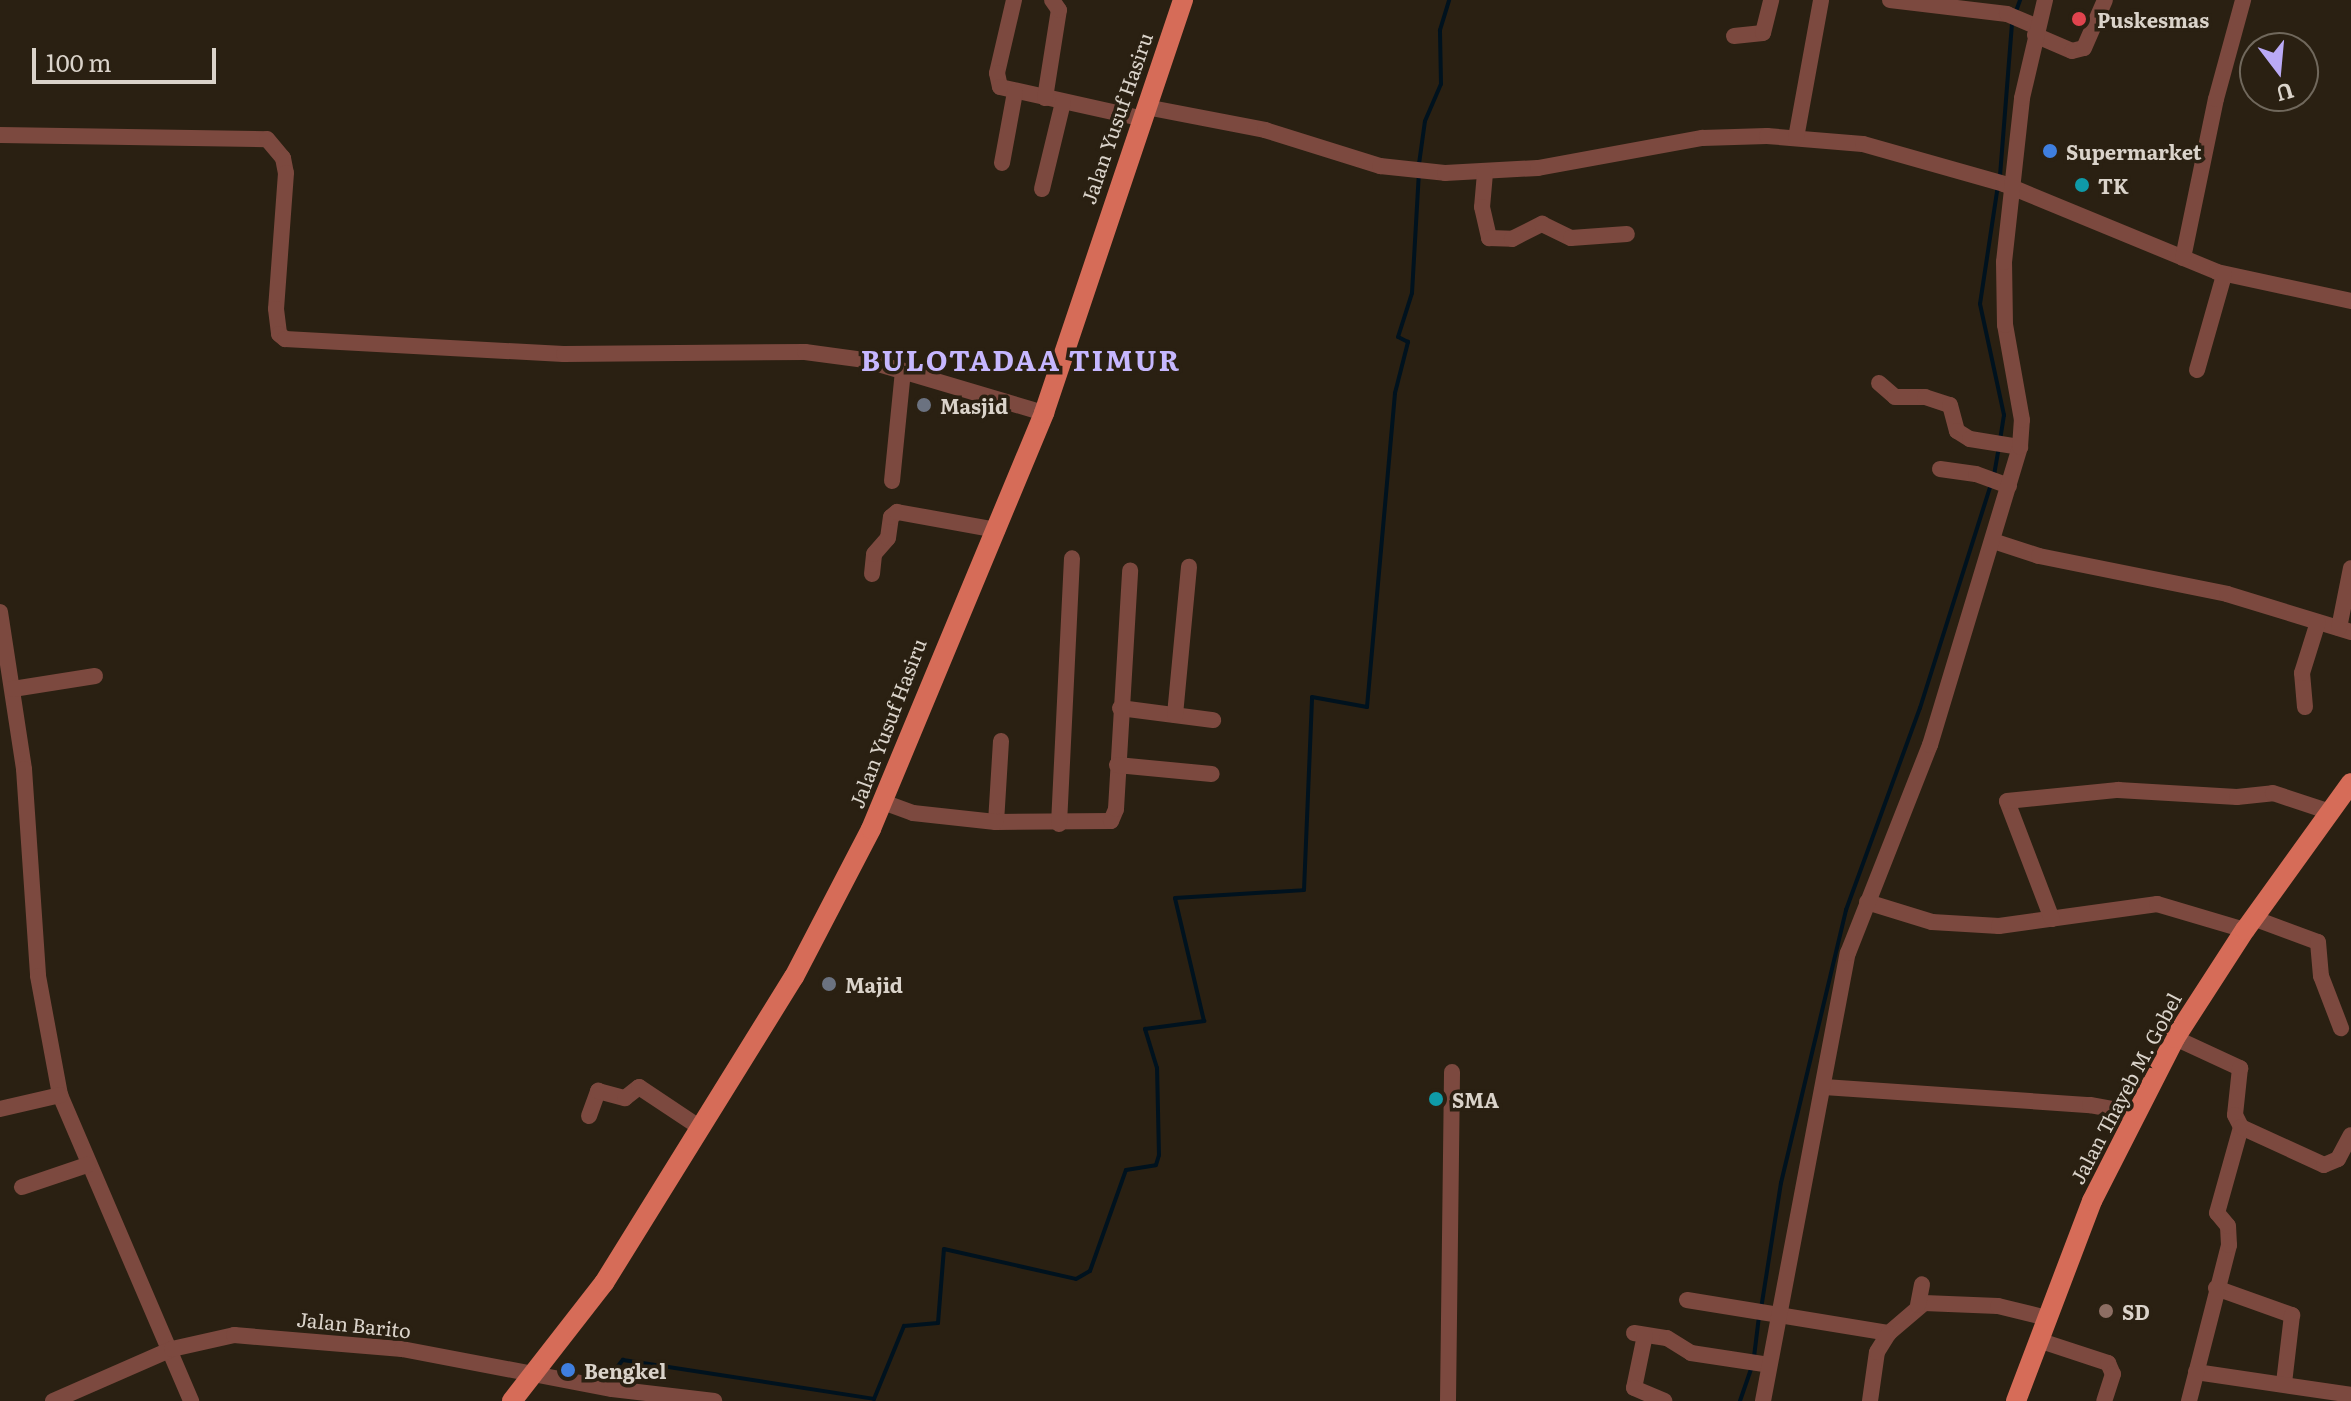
<!DOCTYPE html>
<html>
<head>
<meta charset="utf-8">
<style>
  body { margin:0 }
  #map { position:relative; width:2351px; height:1401px; overflow:hidden; background:#2a2012; font-family:Literata,serif }
  div>[style] { position:absolute }
  [style*='--x'] { left:calc(var(--x)*1px); top:calc(var(--y)*1px); width:calc(var(--w)*1px); rotate:calc(var(--a)*1deg) }
  .stream>* { height:4px; margin:-2px; padding:0 2px; transform-origin:2px; border-radius:2px; background:#00121e }
  .minor>* { height:16px; margin:-8px; padding:0 8px; transform-origin:8px; border-radius:8px; background:#7c493f }
  .major>* { height:20px; margin:-10px; padding:0 10px; transform-origin:10px; border-radius:10px; background:#d66c58 }
  .dots>* { width:22px; height:22px; translate:-50% -50%; box-sizing:border-box; border:4px solid #2a2012; border-radius:50% }
  span { translate:-50% -50%; white-space:nowrap; text-align:center; line-height:1.15; -webkit-text-stroke:7px #2a2012; paint-order:stroke }
  .poi-label { font-size:20px; color:#dad3ca; font-weight:700 }
  .left { translate:0 -50%; text-align:left }
  .street-label { font-size:20px; color:#dad3ca }
  .district-label { font-size:28px; color:#c6b7ff; font-weight:700; letter-spacing:2px }
  .north { position:absolute; left:2239px; top:32px; width:80px; height:80px; box-sizing:border-box; background:#2a2012; border:2px solid #70685c; border-radius:50%; rotate:164deg; font-size:22px; font-weight:700; line-height:32px; text-align:center; color:#dad3ca }
  .north::after { content:''; display:block; margin:auto; width:28px; height:36px; background:#baaaf6; clip-path:polygon(50% 0,100% 100%,50% 72%,0 100%) }
  .scale { position:absolute; left:32px; top:48px; width:184px; height:36px; box-sizing:border-box; border:4px solid #dad3ca; border-top:0; padding-left:10px; font-size:24px; line-height:28px; white-space:nowrap; color:#dad3ca; -webkit-text-stroke:6px #2a2012; paint-order:stroke }
</style>
</head>
<body>
<div id="map">
  <div class="stream">
    <div style="--x:2015;--y:14;--w:15;--a:-70"></div>
    <div style="--x:1419;--y:164;--w:43;--a:-82.1"></div>
    <div style="--x:1425;--y:121;--w:40;--a:-66.6"></div>
    <div style="--x:1441;--y:84;--w:54;--a:-91.1"></div>
    <div style="--x:1440;--y:30;--w:31;--a:-73"></div>
    <div style="--x:2000;--y:176;--w:154;--a:-85.5"></div>
    <div style="--x:1998;--y:185;--w:120;--a:98.6"></div>
    <div style="--x:1980;--y:304;--w:114;--a:77.8"></div>
    <div style="--x:2004;--y:415;--w:25;--a:99"></div>
    <div style="--x:1994;--y:475;--w:27;--a:-80"></div>
    <div style="--x:1761;--y:1309;--w:128;--a:-81"></div>
    <div style="--x:1781;--y:1183;--w:281;--a:-76.6"></div>
    <div style="--x:1846;--y:910;--w:215;--a:-69.9"></div>
    <div style="--x:1920;--y:708;--w:235;--a:-72.4"></div>
    <div style="--x:1754;--y:1357;--w:39;--a:-83"></div>
    <div style="--x:604;--y:1384;--w:31;--a:-52"></div>
    <div style="--x:623;--y:1360;--w:254;--a:8.8"></div>
    <div style="--x:874;--y:1399;--w:79;--a:-67.7"></div>
    <div style="--x:904;--y:1326;--w:34;--a:-5"></div>
    <div style="--x:938;--y:1323;--w:74;--a:-85.4"></div>
    <div style="--x:944;--y:1249;--w:135;--a:12.8"></div>
    <div style="--x:1076;--y:1279;--w:16;--a:-30"></div>
    <div style="--x:1090;--y:1271;--w:107;--a:-70.4"></div>
    <div style="--x:1126;--y:1170;--w:30;--a:-9"></div>
    <div style="--x:1156;--y:1165;--w:10;--a:-73"></div>
    <div style="--x:1159;--y:1155;--w:87;--a:-91.3"></div>
    <div style="--x:1157;--y:1068;--w:41;--a:-107.1"></div>
    <div style="--x:1145;--y:1029;--w:60;--a:-7.7"></div>
    <div style="--x:1204;--y:1021;--w:126;--a:-103.3"></div>
    <div style="--x:1175;--y:898;--w:129;--a:-3.5"></div>
    <div style="--x:1304;--y:890;--w:193;--a:-87.6"></div>
    <div style="--x:1312;--y:697;--w:56;--a:10.3"></div>
    <div style="--x:1367;--y:707;--w:315;--a:-84.9"></div>
    <div style="--x:1395;--y:393;--w:53;--a:-75.7"></div>
    <div style="--x:1408;--y:342;--w:11;--a:-153"></div>
    <div style="--x:1398;--y:337;--w:46;--a:-72.3"></div>
    <div style="--x:1412;--y:293;--w:120;--a:-86.7"></div>
    <div style="--x:1740;--y:1401;--w:37;--a:-71"></div>
  </div>
  <div class="minor">
    <div style="--x:1014;--y:0;--w:75;--a:103.1"></div>
    <div style="--x:997;--y:73;--w:14;--a:78"></div>
    <div style="--x:1000;--y:87;--w:143;--a:12.5"></div>
    <div style="--x:1890;--y:0;--w:118;--a:6.8"></div>
    <div style="--x:2007;--y:14;--w:33;--a:23"></div>
    <div style="--x:2035;--y:35;--w:40;--a:23.4"></div>
    <div style="--x:2072;--y:51;--w:12;--a:-14"></div>
    <div style="--x:2084;--y:48;--w:52;--a:-66.4"></div>
    <div style="--x:1734;--y:36;--w:29;--a:-6"></div>
    <div style="--x:1763;--y:33;--w:34;--a:-76"></div>
    <div style="--x:1045;--y:98;--w:89;--a:-81"></div>
    <div style="--x:1059;--y:10;--w:12;--a:-125"></div>
    <div style="--x:1146;--y:107;--w:121;--a:10.9"></div>
    <div style="--x:1265;--y:130;--w:121;--a:17.4"></div>
    <div style="--x:1380;--y:166;--w:65;--a:6.1"></div>
    <div style="--x:1445;--y:173;--w:93;--a:-3.1"></div>
    <div style="--x:1538;--y:168;--w:167;--a:-10.4"></div>
    <div style="--x:1702;--y:138;--w:65;--a:-1.8"></div>
    <div style="--x:1767;--y:136;--w:96;--a:4.8"></div>
    <div style="--x:1863;--y:144;--w:147;--a:15.8"></div>
    <div style="--x:2004;--y:184;--w:230;--a:22.4"></div>
    <div style="--x:2217;--y:272;--w:137;--a:12.2"></div>
    <div style="--x:0;--y:135;--w:267;--a:0.9"></div>
    <div style="--x:267;--y:139;--w:25;--a:50"></div>
    <div style="--x:283;--y:158;--w:15;--a:79"></div>
    <div style="--x:286;--y:173;--w:136;--a:94.2"></div>
    <div style="--x:276;--y:309;--w:25;--a:83"></div>
    <div style="--x:279;--y:334;--w:8;--a:40"></div>
    <div style="--x:285;--y:339;--w:279;--a:3.1"></div>
    <div style="--x:564;--y:354;--w:241;--a:-0.5"></div>
    <div style="--x:805;--y:352;--w:61;--a:7.6"></div>
    <div style="--x:865;--y:360;--w:187;--a:16.5"></div>
    <div style="--x:1796;--y:138;--w:140;--a:-79.7"></div>
    <div style="--x:1002;--y:163;--w:72;--a:-79.6"></div>
    <div style="--x:1485;--y:173;--w:34;--a:95"></div>
    <div style="--x:1482;--y:207;--w:32;--a:77"></div>
    <div style="--x:1489;--y:238;--w:23;--a:2"></div>
    <div style="--x:1512;--y:239;--w:34;--a:-27"></div>
    <div style="--x:1542;--y:224;--w:32;--a:26"></div>
    <div style="--x:1571;--y:238;--w:56;--a:-4.1"></div>
    <div style="--x:1042;--y:189;--w:89;--a:-76.4"></div>
    <div style="--x:2183;--y:258;--w:162;--a:-78.3"></div>
    <div style="--x:2216;--y:99;--w:103;--a:-74.7"></div>
    <div style="--x:2197;--y:370;--w:99;--a:-74.1"></div>
    <div style="--x:1879;--y:383;--w:21;--a:41"></div>
    <div style="--x:1895;--y:397;--w:30;--a:0"></div>
    <div style="--x:1925;--y:397;--w:26;--a:18"></div>
    <div style="--x:1950;--y:405;--w:27;--a:75"></div>
    <div style="--x:1957;--y:431;--w:15;--a:32"></div>
    <div style="--x:1970;--y:439;--w:51;--a:9.1"></div>
    <div style="--x:1940;--y:469;--w:36;--a:8"></div>
    <div style="--x:1976;--y:474;--w:35;--a:20"></div>
    <div style="--x:892;--y:481;--w:111;--a:-84.3"></div>
    <div style="--x:1993;--y:541;--w:48;--a:18.1"></div>
    <div style="--x:2039;--y:556;--w:192;--a:11.4"></div>
    <div style="--x:2227;--y:594;--w:130;--a:17"></div>
    <div style="--x:872;--y:574;--w:20;--a:-84"></div>
    <div style="--x:874;--y:554;--w:21;--a:-49"></div>
    <div style="--x:888;--y:538;--w:21;--a:-82"></div>
    <div style="--x:891;--y:517;--w:8;--a:-40"></div>
    <div style="--x:897;--y:512;--w:102;--a:10.2"></div>
    <div style="--x:0;--y:612;--w:159;--a:81.3"></div>
    <div style="--x:24;--y:769;--w:207;--a:86.1"></div>
    <div style="--x:38;--y:976;--w:121;--a:79.5"></div>
    <div style="--x:60;--y:1095;--w:333;--a:66.8"></div>
    <div style="--x:2339;--y:628;--w:61;--a:-78.7"></div>
    <div style="--x:13;--y:689;--w:83;--a:-9"></div>
    <div style="--x:2305;--y:707;--w:34;--a:-95"></div>
    <div style="--x:2302;--y:673;--w:53;--a:-72.6"></div>
    <div style="--x:1120;--y:708;--w:94;--a:7.4"></div>
    <div style="--x:1175;--y:715;--w:149;--a:-84.6"></div>
    <div style="--x:1001;--y:741;--w:81;--a:93.5"></div>
    <div style="--x:996;--y:822;--w:115;--a:-0.5"></div>
    <div style="--x:1111;--y:821;--w:13;--a:-67"></div>
    <div style="--x:1116;--y:809;--w:239;--a:-86.6"></div>
    <div style="--x:1117;--y:765;--w:95;--a:5.4"></div>
    <div style="--x:883;--y:802;--w:32;--a:20"></div>
    <div style="--x:913;--y:813;--w:83;--a:6.2"></div>
    <div style="--x:1059;--y:824;--w:266;--a:-87.2"></div>
    <div style="--x:1867;--y:902;--w:68;--a:17.1"></div>
    <div style="--x:1932;--y:922;--w:67;--a:3.4"></div>
    <div style="--x:1999;--y:926;--w:160;--a:-7.9"></div>
    <div style="--x:2157;--y:904;--w:92;--a:16.5"></div>
    <div style="--x:2253;--y:918;--w:69;--a:20.3"></div>
    <div style="--x:2318;--y:942;--w:34;--a:85"></div>
    <div style="--x:2321;--y:976;--w:56;--a:69"></div>
    <div style="--x:2052;--y:919;--w:126;--a:-110.9"></div>
    <div style="--x:2007;--y:801;--w:112;--a:-5.7"></div>
    <div style="--x:2118;--y:790;--w:119;--a:3.4"></div>
    <div style="--x:2237;--y:797;--w:36;--a:-6"></div>
    <div style="--x:2273;--y:793;--w:60;--a:18.4"></div>
    <div style="--x:2175;--y:1038;--w:72;--a:24.8"></div>
    <div style="--x:2240;--y:1068;--w:47;--a:96.1"></div>
    <div style="--x:2235;--y:1115;--w:13;--a:63"></div>
    <div style="--x:1824;--y:1087;--w:267;--a:3.9"></div>
    <div style="--x:2090;--y:1105;--w:46;--a:10.1"></div>
    <div style="--x:0;--y:1109;--w:62;--a:-13.1"></div>
    <div style="--x:589;--y:1116;--w:27;--a:-70"></div>
    <div style="--x:598;--y:1091;--w:28;--a:15"></div>
    <div style="--x:625;--y:1098;--w:18;--a:-38"></div>
    <div style="--x:639;--y:1087;--w:72;--a:33.7"></div>
    <div style="--x:22;--y:1187;--w:69;--a:-18.7"></div>
    <div style="--x:2216;--y:1288;--w:81;--a:19.6"></div>
    <div style="--x:2292;--y:1315;--w:68;--a:96.7"></div>
    <div style="--x:1687;--y:1300;--w:205;--a:9.3"></div>
    <div style="--x:1889;--y:1333;--w:46;--a:-40.6"></div>
    <div style="--x:1924;--y:1303;--w:74;--a:2.3"></div>
    <div style="--x:1998;--y:1306;--w:50;--a:13.8"></div>
    <div style="--x:1918;--y:1305;--w:21;--a:-79"></div>
    <div style="--x:1634;--y:1333;--w:33;--a:9"></div>
    <div style="--x:1667;--y:1338;--w:28;--a:32"></div>
    <div style="--x:1691;--y:1353;--w:79;--a:8.7"></div>
    <div style="--x:1645;--y:1335;--w:54;--a:101.7"></div>
    <div style="--x:1634;--y:1388;--w:33;--a:23"></div>
    <div style="--x:2038;--y:1340;--w:74;--a:18.2"></div>
    <div style="--x:2108;--y:1363;--w:12;--a:66"></div>
    <div style="--x:2113;--y:1374;--w:28;--a:108"></div>
    <div style="--x:2196;--y:1372;--w:157;--a:8.4"></div>
    <div style="--x:53;--y:1401;--w:130;--a:-23.6"></div>
    <div style="--x:172;--y:1349;--w:64;--a:-12.7"></div>
    <div style="--x:234;--y:1335;--w:169;--a:4.8"></div>
    <div style="--x:402;--y:1349;--w:214;--a:10.8"></div>
    <div style="--x:612;--y:1389;--w:103;--a:6.7"></div>
    <div style="--x:1448;--y:1401;--w:329;--a:-89.3"></div>
    <div style="--x:1763;--y:1401;--w:456;--a:-79.3"></div>
    <div style="--x:1848;--y:953;--w:224;--a:-68.5"></div>
    <div style="--x:1930;--y:745;--w:311;--a:-73.2"></div>
    <div style="--x:2020;--y:447;--w:27;--a:-86"></div>
    <div style="--x:2022;--y:420;--w:97;--a:-100.1"></div>
    <div style="--x:2005;--y:325;--w:63;--a:-90.9"></div>
    <div style="--x:2004;--y:262;--w:165;--a:-83.7"></div>
    <div style="--x:2022;--y:98;--w:101;--a:-76.8"></div>
    <div style="--x:1870;--y:1401;--w:49;--a:-81.9"></div>
    <div style="--x:1877;--y:1352;--w:22;--a:-58"></div>
    <div style="--x:2189;--y:1401;--w:161;--a:-75.6"></div>
    <div style="--x:2229;--y:1245;--w:19;--a:-93"></div>
    <div style="--x:2228;--y:1226;--w:17;--a:-130"></div>
    <div style="--x:2217;--y:1213;--w:89;--a:-74.4"></div>
    <div style="--x:2241;--y:1127;--w:91;--a:24.6"></div>
    <div style="--x:2324;--y:1165;--w:15;--a:-23"></div>
    <div style="--x:2338;--y:1159;--w:27;--a:-62"></div>
  </div>
  <div class="major">
    <div style="--x:512;--y:1401;--w:150;--a:-52.1"></div>
    <div style="--x:604;--y:1283;--w:360;--a:-58.2"></div>
    <div style="--x:794;--y:977;--w:167;--a:-62.5"></div>
    <div style="--x:871;--y:829;--w:451;--a:-67.4"></div>
    <div style="--x:1044;--y:413;--w:436;--a:-71.4"></div>
    <div style="--x:2016;--y:1401;--w:214;--a:-69.2"></div>
    <div style="--x:2092;--y:1201;--w:183;--a:-63"></div>
    <div style="--x:2175;--y:1038;--w:129;--a:-57.1"></div>
    <div style="--x:2245;--y:930;--w:181;--a:-54.2"></div>
  </div>
  <div class="dots">
    <div style="left:2079px;top:19px;background:#e0444e"></div>
    <div style="left:2050px;top:151px;background:#3f7fe0"></div>
    <div style="left:2082px;top:185px;background:#0f9aa8"></div>
    <div style="left:924px;top:405px;background:#6b7280"></div>
    <div style="left:829px;top:984px;background:#6b7280"></div>
    <div style="left:1436px;top:1099px;background:#0f9aa8"></div>
    <div style="left:2106px;top:1311px;background:#8d6e63"></div>
    <div style="left:568px;top:1370px;background:#3f7fe0"></div>
  </div>
  <div class="poi-label">
    <span class="left" style="left:2097px;top:19px">Puskesmas</span>
    <span class="left" style="left:2066px;top:151px">Supermarket</span>
    <span class="left" style="left:2098px;top:185px">TK</span>
    <span class="left" style="left:940px;top:405px">Masjid</span>
    <span class="left" style="left:845px;top:984px">Majid</span>
    <span class="left" style="left:1452px;top:1099px">SMA</span>
    <span class="left" style="left:2122px;top:1311px">SD</span>
    <span class="left" style="left:584px;top:1370px">Bengkel</span>
  </div>
  <div class="street-label">
    <span style="left:1116px;top:118px;rotate:-71deg">Jalan Yusuf Hasiru</span>
    <span style="left:887px;top:723px;rotate:-69deg">Jalan Yusuf Hasiru</span>
    <span style="left:2125px;top:1088px;rotate:-62deg">Jalan Thayeb M. Gobel</span>
    <span style="left:354px;top:1324px;rotate:6deg">Jalan Barito</span>
  </div>
  <div class="district-label">
    <span style="left:1021px;top:359px">BULOTADAA TIMUR</span>
  </div>
  <div class="north">U</div>
  <div class="scale">100 m</div>
</div>
</body>
</html>
